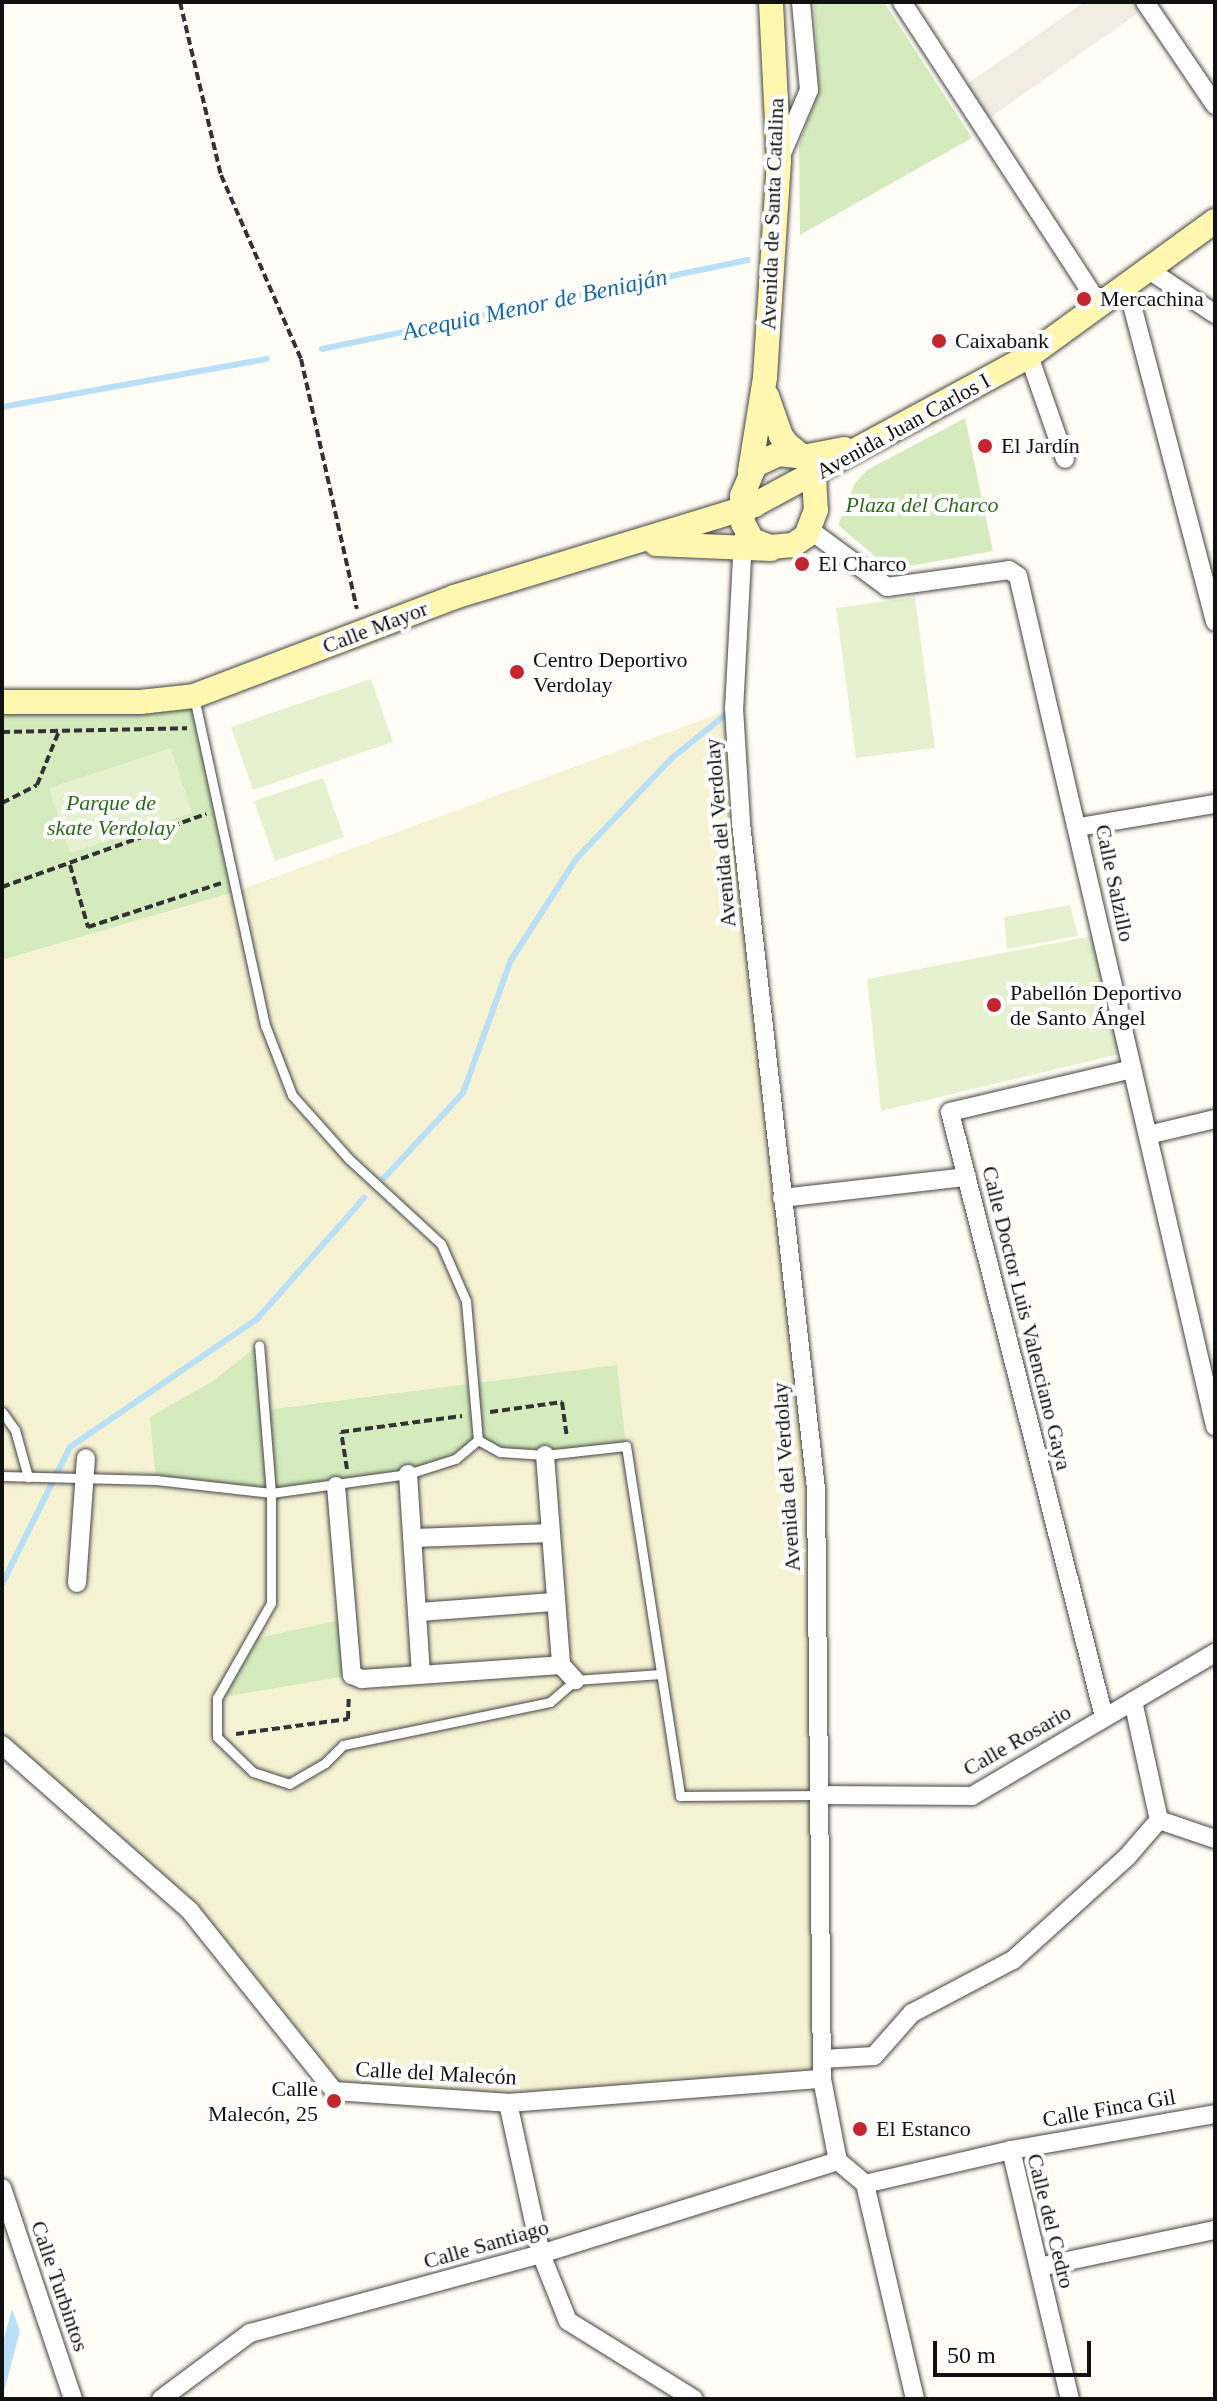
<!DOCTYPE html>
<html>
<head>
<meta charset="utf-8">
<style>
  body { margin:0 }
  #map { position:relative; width:1217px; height:2401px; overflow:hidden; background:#fffdf5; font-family:Georgia,serif }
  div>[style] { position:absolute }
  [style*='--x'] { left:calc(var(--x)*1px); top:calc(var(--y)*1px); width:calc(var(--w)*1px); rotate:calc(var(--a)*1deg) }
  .farmland>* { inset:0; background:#f6f3d4 }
  .green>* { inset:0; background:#d5ebbd }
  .pitch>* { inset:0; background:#e6f2cf }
  .plaza>* { inset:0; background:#f1ede2 }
  .water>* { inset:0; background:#b9e0f7 }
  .stream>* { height:6px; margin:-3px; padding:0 3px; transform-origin:3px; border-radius:3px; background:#b9e0f7 }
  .path>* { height:4px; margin-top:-2px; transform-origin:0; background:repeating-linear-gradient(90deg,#333 0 8px,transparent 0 12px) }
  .roads { filter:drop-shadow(0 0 2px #444) drop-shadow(0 0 2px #444) }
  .lane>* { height:9px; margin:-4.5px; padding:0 4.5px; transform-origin:4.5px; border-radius:4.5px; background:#fff }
  .street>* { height:18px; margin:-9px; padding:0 9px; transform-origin:9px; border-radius:9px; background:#fff }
  .secondary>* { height:24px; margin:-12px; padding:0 12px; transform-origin:12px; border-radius:12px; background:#fff6b0 }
  .dots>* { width:22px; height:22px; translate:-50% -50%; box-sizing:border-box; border:4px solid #fff; border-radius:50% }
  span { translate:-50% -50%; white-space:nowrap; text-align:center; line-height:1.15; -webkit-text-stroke:8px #fff; paint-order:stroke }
  .street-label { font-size:22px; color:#111 }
  .poi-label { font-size:22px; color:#111 }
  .left { translate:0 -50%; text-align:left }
  .right { translate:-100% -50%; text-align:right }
  .park-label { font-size:22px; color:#2f6b1f; font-style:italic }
  .water-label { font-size:24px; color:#1768a6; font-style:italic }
  .frame { position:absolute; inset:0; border:4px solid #111; pointer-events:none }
  .scale { position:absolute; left:933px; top:2341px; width:158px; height:36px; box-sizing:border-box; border:4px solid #111; border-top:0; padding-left:10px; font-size:24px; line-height:28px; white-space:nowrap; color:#111; -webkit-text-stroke:6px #fff; paint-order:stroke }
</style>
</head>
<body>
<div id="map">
  <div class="farmland">
    <div style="clip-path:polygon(734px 708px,816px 1488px,822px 2079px,508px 2103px,334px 2091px,190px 1911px,2px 1752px,2px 960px,234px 892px)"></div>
  </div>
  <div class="green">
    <div style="clip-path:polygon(814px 2px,884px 2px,972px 138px,800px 235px,799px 145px,819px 89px)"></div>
    <div style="clip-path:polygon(965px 418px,993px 551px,904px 567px,884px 564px,838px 525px,855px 483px,867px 470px)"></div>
    <div style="clip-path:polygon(194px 696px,234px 892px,2px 960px,2px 702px)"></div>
    <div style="clip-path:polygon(259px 1345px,266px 1410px,617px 1365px,626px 1446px,545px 1455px,500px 1452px,478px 1440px,455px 1459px,408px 1474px,271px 1493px,156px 1480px,150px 1417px,213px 1381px)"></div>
    <div style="clip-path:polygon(345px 1619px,352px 1675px,217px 1698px,253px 1639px)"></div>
  </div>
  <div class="pitch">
    <div style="clip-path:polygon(915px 597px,935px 748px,856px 758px,836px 608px)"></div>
    <div style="clip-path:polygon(371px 679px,393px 742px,253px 790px,231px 727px)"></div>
    <div style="clip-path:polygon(171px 748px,192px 813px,70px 853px,49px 788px)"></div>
    <div style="clip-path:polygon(323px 778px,344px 837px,275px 861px,254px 801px)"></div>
    <div style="clip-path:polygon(1070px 905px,1078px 936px,1007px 949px,1004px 917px)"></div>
    <div style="clip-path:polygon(1102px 934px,1120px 1054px,881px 1111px,867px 979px)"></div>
  </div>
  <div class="plaza">
    <div style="clip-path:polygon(1085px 2px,1145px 2px,1148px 6px,984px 122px,961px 88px)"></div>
  </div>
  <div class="water">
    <div style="clip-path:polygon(12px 2309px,20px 2331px,2px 2399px,2px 2345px)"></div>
  </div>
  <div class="stream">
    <div style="--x:322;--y:349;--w:435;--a:-11.8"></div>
    <div style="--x:2;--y:407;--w:269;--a:-10.3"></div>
    <div style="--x:384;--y:1178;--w:116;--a:-47.1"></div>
    <div style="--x:463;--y:1093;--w:141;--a:-70.2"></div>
    <div style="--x:511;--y:960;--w:120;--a:-57.2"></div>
    <div style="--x:576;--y:859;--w:139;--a:-46.5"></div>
    <div style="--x:672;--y:758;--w:75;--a:-39"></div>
    <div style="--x:2;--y:1584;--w:153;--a:-63.6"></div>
    <div style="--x:70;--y:1447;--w:227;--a:-34.4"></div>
    <div style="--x:257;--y:1319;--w:162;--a:-48.5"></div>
  </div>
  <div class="path">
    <div style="--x:180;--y:2;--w:178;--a:76.7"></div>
    <div style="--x:221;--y:175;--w:201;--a:66.5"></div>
    <div style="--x:301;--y:359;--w:256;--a:77.4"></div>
    <div style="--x:2;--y:732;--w:185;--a:-1.2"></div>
    <div style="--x:2;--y:803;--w:39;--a:-27"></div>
    <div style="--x:37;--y:785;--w:58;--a:-67.8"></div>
    <div style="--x:70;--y:865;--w:65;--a:73.8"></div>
    <div style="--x:88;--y:927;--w:141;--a:-18.2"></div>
    <div style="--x:2;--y:887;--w:217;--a:-19.7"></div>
    <div style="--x:490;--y:1412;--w:73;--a:-7.9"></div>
    <div style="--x:562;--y:1402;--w:35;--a:82"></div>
    <div style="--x:347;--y:1469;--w:37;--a:-99"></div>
    <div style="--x:341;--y:1432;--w:122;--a:-7.5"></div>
    <div style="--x:236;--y:1734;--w:113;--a:-7.6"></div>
    <div style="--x:348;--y:1719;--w:24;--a:-88"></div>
  </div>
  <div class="roads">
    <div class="lane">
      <div style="--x:194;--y:697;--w:336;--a:77.8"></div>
      <div style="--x:265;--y:1025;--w:75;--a:68.9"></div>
      <div style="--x:292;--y:1095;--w:86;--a:48.3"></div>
      <div style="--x:349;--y:1159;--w:125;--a:42.7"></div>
      <div style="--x:441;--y:1244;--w:62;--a:66.3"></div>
      <div style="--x:466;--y:1301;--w:140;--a:85.1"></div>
      <div style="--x:478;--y:1440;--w:25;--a:29"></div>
      <div style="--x:500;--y:1452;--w:45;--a:3.8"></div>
      <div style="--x:545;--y:1455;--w:81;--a:-6.3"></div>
      <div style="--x:626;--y:1446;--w:354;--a:81.2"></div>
      <div style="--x:680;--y:1796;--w:140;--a:-0.4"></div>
      <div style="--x:2;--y:1412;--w:22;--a:54"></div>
      <div style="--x:15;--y:1430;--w:49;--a:74.5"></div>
      <div style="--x:478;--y:1440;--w:30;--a:140"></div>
      <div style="--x:455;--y:1459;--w:49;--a:162.3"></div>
      <div style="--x:408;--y:1474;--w:138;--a:172.1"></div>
      <div style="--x:271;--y:1493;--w:110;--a:90"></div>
      <div style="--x:271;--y:1603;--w:109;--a:119.6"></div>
      <div style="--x:217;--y:1698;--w:39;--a:90"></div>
      <div style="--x:217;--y:1737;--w:50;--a:44.2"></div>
      <div style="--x:253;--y:1772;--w:38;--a:18"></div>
      <div style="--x:289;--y:1784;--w:42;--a:-30.3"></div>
      <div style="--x:325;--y:1763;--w:25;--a:-45"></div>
      <div style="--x:343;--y:1745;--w:211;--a:-11.7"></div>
      <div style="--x:550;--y:1702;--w:33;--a:-41"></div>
      <div style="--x:575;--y:1680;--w:86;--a:-4"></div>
      <div style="--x:2;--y:1476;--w:154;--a:1.5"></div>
      <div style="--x:156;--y:1480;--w:116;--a:6.4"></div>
      <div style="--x:271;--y:1493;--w:148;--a:-94.6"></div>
    </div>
    <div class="street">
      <div style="--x:902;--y:2;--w:363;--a:56.9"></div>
      <div style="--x:1145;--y:2;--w:125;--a:55.8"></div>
      <div style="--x:780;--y:158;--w:74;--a:-66.9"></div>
      <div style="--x:809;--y:90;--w:88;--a:-95.2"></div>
      <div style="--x:1149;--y:270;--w:79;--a:33.7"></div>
      <div style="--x:1127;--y:286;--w:347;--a:75.3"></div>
      <div style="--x:1029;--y:356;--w:109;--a:70.7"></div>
      <div style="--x:810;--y:530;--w:96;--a:36.5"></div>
      <div style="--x:887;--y:587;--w:123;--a:-7.9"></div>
      <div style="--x:1009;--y:570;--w:11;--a:34"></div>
      <div style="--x:1018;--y:576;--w:873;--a:76.95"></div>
      <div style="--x:743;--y:539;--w:169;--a:93"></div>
      <div style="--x:734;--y:708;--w:115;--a:86.5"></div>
      <div style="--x:741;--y:823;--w:669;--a:83.57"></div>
      <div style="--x:816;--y:1488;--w:591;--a:89.42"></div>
      <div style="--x:822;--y:2079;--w:84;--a:79"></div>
      <div style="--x:838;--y:2161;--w:35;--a:40"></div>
      <div style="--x:865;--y:2184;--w:221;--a:76.9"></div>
      <div style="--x:1079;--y:827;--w:138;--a:-9.6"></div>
      <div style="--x:1148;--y:1135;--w:69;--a:-13.4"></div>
      <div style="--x:782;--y:1198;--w:186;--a:-6.5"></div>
      <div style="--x:545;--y:1455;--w:211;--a:85.6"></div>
      <div style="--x:408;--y:1474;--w:200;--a:86.3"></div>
      <div style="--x:336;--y:1486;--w:190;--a:85.2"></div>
      <div style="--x:352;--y:1675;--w:11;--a:22"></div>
      <div style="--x:362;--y:1679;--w:199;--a:-4"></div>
      <div style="--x:561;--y:1665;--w:21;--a:47"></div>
      <div style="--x:414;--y:1538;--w:137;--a:-2.1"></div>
      <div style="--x:77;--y:1583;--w:125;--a:-85.9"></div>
      <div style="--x:420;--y:1612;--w:133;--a:-4.3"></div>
      <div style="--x:1133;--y:1701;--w:122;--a:77.7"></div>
      <div style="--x:1104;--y:1717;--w:624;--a:-104.28"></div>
      <div style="--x:950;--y:1112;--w:187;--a:-13.3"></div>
      <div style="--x:2;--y:1745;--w:251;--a:41.4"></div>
      <div style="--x:190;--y:1911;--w:231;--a:51.3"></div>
      <div style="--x:334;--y:2091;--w:174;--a:3.9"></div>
      <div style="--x:508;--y:2103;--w:315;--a:-4.4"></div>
      <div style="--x:823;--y:1795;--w:149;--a:0.4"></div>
      <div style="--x:972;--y:1796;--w:282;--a:-30.5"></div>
      <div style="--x:1159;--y:1820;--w:59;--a:18.7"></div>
      <div style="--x:823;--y:2059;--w:51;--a:-3.4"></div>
      <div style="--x:874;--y:2056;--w:57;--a:-48.5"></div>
      <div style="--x:912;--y:2013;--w:114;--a:-27.7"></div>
      <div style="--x:1013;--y:1960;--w:154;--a:-42.1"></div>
      <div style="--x:1127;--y:1857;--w:49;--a:-49.1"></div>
      <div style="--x:508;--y:2103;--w:155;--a:77.7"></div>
      <div style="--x:541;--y:2254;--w:72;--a:68.1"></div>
      <div style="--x:568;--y:2321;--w:148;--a:31.8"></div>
      <div style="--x:1011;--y:2150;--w:256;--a:76.7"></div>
      <div style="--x:865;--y:2184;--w:150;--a:-13.1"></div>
      <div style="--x:1011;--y:2150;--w:207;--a:-10"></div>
      <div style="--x:2;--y:2188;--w:223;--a:71.4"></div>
      <div style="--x:1039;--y:2267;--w:180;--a:-11.9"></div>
      <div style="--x:161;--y:2399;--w:111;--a:-36.6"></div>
      <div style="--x:250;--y:2333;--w:302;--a:-15.2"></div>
      <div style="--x:541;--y:2254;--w:311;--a:-17.4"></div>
    </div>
    <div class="secondary">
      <div style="--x:767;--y:396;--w:42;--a:70.7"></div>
      <div style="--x:781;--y:436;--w:10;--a:53"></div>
      <div style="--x:787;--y:444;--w:21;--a:39"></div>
      <div style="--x:803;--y:457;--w:8;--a:50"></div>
      <div style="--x:808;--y:463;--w:13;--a:63"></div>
      <div style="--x:814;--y:475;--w:35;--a:87"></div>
      <div style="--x:816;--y:510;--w:28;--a:111"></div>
      <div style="--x:806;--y:536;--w:16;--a:145"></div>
      <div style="--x:793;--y:545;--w:23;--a:175"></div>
      <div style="--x:770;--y:547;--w:19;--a:-159"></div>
      <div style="--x:752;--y:540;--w:19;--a:-118"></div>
      <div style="--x:743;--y:523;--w:27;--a:-92"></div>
      <div style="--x:742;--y:496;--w:34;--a:-67"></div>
      <div style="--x:755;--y:465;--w:26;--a:-25"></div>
      <div style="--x:779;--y:454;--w:24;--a:7"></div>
      <div style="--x:803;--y:457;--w:42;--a:-11"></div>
      <div style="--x:750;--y:471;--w:95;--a:-80.9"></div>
      <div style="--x:765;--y:377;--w:216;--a:-86.3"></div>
      <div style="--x:779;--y:161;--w:159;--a:-92.9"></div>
      <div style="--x:656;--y:544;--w:115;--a:2.5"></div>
      <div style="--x:2;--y:702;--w:138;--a:0"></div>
      <div style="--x:140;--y:702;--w:54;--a:-6.3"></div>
      <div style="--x:194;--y:696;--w:278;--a:-20.8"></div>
      <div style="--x:454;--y:597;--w:314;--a:-17"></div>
      <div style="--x:754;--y:505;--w:313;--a:-28.4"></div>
      <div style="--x:1029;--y:356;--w:230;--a:-36"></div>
    </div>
  </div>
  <div class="dots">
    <div style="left:1084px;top:299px;background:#c4262e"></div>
    <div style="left:939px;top:341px;background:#c4262e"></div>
    <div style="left:985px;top:446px;background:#c4262e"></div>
    <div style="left:802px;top:564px;background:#c4262e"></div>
    <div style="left:517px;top:672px;background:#c4262e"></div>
    <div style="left:994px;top:1005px;background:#c4262e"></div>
    <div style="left:334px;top:2101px;background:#c4262e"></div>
    <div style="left:860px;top:2129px;background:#c4262e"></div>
  </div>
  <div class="street-label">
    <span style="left:772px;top:214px;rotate:-88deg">Avenida de Santa Catalina</span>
    <span style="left:903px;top:426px;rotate:-29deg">Avenida Juan Carlos I</span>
    <span style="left:375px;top:627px;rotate:-21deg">Calle Mayor</span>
    <span style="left:720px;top:833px;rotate:-95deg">Avenida del Verdolay</span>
    <span style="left:1115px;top:883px;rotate:78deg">Calle Salzillo</span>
    <span style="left:1027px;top:1318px;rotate:76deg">Calle Doctor Luis Valenciano Gaya</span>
    <span style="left:786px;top:1477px;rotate:-94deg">Avenida del Verdolay</span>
    <span style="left:1017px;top:1740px;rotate:-30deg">Calle Rosario</span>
    <span style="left:436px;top:2073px;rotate:3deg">Calle del Malecón</span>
    <span style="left:1109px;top:2108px;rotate:-10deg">Calle Finca Gil</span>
    <span style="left:1051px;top:2221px;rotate:76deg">Calle del Cedro</span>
    <span style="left:486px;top:2244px;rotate:-16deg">Calle Santiago</span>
    <span style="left:60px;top:2286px;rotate:71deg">Calle Turbintos</span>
  </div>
  <div class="poi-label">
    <span class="left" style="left:1100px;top:299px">Mercachina</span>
    <span class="left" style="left:955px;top:341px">Caixabank</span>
    <span class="left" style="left:1001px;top:446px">El Jardín</span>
    <span class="left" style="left:818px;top:564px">El Charco</span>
    <span class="left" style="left:533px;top:672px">Centro Deportivo<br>Verdolay</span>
    <span class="left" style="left:1010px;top:1005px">Pabellón Deportivo<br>de Santo Ángel</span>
    <span class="right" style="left:318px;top:2101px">Calle<br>Malecón, 25</span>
    <span class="left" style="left:876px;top:2129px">El Estanco</span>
  </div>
  <div class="park-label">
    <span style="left:922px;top:505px">Plaza del Charco</span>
    <span style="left:111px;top:815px">Parque de<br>skate Verdolay</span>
  </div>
  <div class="water-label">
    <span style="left:535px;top:305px;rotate:-12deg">Acequia Menor de Beniaján</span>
  </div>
  <div class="frame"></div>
  <div class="scale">50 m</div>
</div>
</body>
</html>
